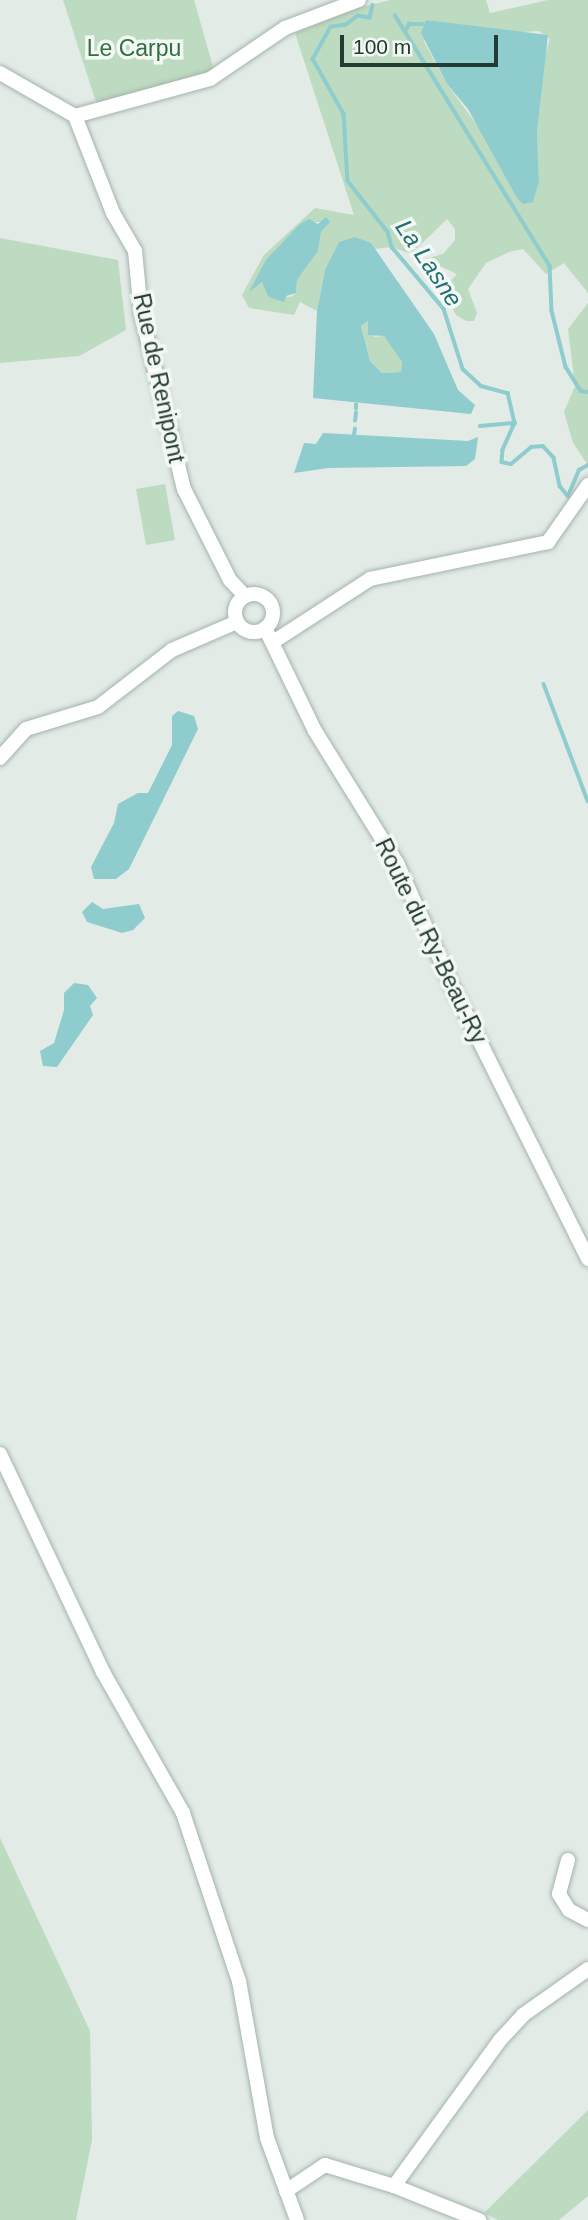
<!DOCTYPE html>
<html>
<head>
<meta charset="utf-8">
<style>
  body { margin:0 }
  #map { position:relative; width:588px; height:2220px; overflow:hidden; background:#e2ebe6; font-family:Arial,sans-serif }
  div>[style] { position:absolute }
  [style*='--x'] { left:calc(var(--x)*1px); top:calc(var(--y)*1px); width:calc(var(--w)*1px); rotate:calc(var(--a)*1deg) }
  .green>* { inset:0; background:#bddbc0 }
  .water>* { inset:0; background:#8ecccd }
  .stream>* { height:3.5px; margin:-1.75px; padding:0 1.75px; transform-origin:1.75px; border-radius:1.75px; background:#8ecccd }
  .roads { filter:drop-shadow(0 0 2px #a5b3ac) drop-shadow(0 0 2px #a5b3ac) }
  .minor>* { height:14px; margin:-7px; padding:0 7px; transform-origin:7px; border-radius:7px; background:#fff }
  .minor>.ring { margin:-7px; padding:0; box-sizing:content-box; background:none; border:14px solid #fff; border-radius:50% }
  span { translate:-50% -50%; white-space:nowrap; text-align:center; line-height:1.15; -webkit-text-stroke:7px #f3f8f5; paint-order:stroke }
  .park-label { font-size:23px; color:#306f40 }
  .street-label { font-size:23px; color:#233b31 }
  .water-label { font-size:24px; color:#227173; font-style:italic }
  .scale { position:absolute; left:340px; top:35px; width:158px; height:32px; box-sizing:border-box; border:4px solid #233b31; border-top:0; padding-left:9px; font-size:21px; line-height:24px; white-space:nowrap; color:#233b31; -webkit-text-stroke:5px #f3f8f5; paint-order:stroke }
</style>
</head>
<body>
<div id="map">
  <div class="green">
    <div style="clip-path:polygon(63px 0,194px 0,214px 70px,97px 105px)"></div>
    <div style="clip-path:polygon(evenodd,390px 0,486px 0,490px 13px,548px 0,588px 0,588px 293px,564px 263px,546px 274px,523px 249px,509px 252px,486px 263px,468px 289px,477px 313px,474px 321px,466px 321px,456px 315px,443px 290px,457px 274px,425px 259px,443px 254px,455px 240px,455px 229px,447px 219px,411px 254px,392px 247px,375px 249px,371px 243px,325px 270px,317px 311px,300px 302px,294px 315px,249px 308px,242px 295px,264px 255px,315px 208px,354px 215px,295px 33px,351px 10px,390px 0,427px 20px,507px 33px,539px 31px,550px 39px,544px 60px,537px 131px,539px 182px,533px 202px,447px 84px,424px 42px,427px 20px,390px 0,305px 222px,330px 222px,321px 231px,318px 251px,297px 280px,296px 293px,291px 297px,273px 295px,263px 282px,259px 284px,274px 252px,305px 222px)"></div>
    <div style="clip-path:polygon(0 238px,118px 260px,126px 330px,79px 356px,0 363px)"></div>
    <div style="clip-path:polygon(588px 303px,588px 465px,573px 443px,564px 412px,575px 386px,568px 329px)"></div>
    <div style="clip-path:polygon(368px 321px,374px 337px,384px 336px,390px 344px,402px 362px,401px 372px,382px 373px,370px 361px,361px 326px)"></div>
    <div style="clip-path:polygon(165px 484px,175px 540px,146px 545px,136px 489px)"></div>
    <div style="clip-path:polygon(0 1838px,90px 2031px,92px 2140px,76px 2220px,0 2220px)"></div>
    <div style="clip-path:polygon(588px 2110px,588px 2196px,559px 2220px,498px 2220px,484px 2213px)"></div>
  </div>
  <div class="water">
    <div style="clip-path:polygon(426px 20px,548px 35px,537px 131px,539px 182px,533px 202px,523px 204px,517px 198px,468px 109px,447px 84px,421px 33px)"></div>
    <div style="clip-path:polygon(326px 217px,330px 222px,321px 232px,318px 251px,297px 280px,296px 293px,286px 296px,284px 302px,274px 299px,268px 296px,262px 282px,249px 292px,266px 260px,300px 224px,309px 219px,318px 224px)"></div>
    <div style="clip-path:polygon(evenodd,355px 237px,371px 243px,434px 334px,458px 390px,475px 405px,471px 414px,313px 398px,317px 311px,325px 270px,339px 242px,355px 237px,368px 321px,368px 335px,384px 336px,402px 362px,401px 372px,382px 373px,370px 361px,361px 326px,368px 321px)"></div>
    <div style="clip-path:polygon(323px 433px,468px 441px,478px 437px,475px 459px,466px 466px,328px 468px,294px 473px,304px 443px,316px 444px)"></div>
    <div style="clip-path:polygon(178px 711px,194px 716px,198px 729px,129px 869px,116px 879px,94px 879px,91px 867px,114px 823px,118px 804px,138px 793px,148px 793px,172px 745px,172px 716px)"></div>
    <div style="clip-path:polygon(92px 902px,103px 909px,139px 904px,145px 918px,133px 930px,122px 933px,87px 922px,82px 912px)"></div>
    <div style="clip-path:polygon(74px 983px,88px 985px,97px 998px,90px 1006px,93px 1015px,57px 1067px,43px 1066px,40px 1051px,54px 1043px,64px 1010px,64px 993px)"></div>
  </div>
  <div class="stream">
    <div style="--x:373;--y:5;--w:13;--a:103"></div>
    <div style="--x:370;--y:18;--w:12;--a:-171"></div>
    <div style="--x:358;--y:16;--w:15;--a:143"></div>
    <div style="--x:346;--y:25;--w:15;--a:172"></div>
    <div style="--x:331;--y:27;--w:37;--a:119"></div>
    <div style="--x:313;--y:59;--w:63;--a:60.6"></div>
    <div style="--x:344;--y:114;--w:67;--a:86.6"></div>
    <div style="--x:348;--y:181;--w:65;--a:51.9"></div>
    <div style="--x:388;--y:232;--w:16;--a:75"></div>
    <div style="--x:392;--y:247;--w:81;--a:50"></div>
    <div style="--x:444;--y:309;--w:63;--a:72.4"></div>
    <div style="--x:463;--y:369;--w:25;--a:43"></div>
    <div style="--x:481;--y:386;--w:28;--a:15"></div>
    <div style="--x:508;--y:393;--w:31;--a:77"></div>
    <div style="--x:515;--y:423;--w:30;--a:114"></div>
    <div style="--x:503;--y:450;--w:12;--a:95"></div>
    <div style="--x:502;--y:462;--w:9;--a:13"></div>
    <div style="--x:511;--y:464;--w:26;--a:-40"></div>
    <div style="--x:531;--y:447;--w:12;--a:-5"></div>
    <div style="--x:543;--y:446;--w:16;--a:47"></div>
    <div style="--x:554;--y:458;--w:29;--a:78"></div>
    <div style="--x:560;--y:486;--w:13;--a:51"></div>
    <div style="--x:568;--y:496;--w:28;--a:-67"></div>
    <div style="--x:579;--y:470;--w:10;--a:-29"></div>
    <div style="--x:395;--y:15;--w:295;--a:58.3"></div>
    <div style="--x:550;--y:266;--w:45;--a:87.5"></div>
    <div style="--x:552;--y:311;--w:58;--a:76"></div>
    <div style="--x:566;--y:367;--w:28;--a:58"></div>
    <div style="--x:581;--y:391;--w:7;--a:8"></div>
    <div style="--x:406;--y:30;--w:7;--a:-63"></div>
    <div style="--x:409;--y:24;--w:13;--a:0"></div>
    <div style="--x:356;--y:409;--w:4;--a:-90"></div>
    <div style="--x:355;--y:421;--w:8;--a:-83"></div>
    <div style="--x:480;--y:426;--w:35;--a:-5"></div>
    <div style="--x:354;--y:435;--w:6;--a:-81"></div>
    <div style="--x:544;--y:684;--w:125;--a:69.4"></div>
  </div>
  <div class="roads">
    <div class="minor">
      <div style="--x:0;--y:73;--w:86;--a:29.8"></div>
      <div style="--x:75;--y:116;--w:140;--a:-15.3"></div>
      <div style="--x:210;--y:79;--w:91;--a:-34.2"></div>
      <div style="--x:285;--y:28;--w:79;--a:-20.7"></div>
      <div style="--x:75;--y:116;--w:104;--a:68.6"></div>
      <div style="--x:113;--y:213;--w:44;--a:59.9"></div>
      <div style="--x:135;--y:251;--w:62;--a:84.5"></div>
      <div style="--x:141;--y:313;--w:181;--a:76.3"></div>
      <div style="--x:184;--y:489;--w:102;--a:63.2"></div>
      <div style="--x:230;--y:580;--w:22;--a:47"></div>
      <div class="ring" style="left:235px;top:594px;width:24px;height:24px"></div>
      <div style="--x:265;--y:628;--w:114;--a:64.1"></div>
      <div style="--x:315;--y:731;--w:155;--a:58.2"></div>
      <div style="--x:397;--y:863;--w:137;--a:65.9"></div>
      <div style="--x:453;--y:988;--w:303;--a:63.5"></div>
      <div style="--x:273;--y:642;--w:116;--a:-33"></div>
      <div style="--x:370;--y:579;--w:182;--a:-11.7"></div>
      <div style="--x:548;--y:542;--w:70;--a:-54.9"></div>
      <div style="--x:0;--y:758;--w:39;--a:-48"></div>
      <div style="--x:26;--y:729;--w:75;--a:-17"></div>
      <div style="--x:98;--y:707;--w:93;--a:-37.6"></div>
      <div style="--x:172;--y:650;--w:71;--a:-23.3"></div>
      <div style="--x:0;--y:1454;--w:241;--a:64.7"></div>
      <div style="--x:103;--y:1672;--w:162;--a:60.4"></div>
      <div style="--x:183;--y:1813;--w:177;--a:71.6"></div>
      <div style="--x:239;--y:1981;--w:159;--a:79.9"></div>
      <div style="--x:267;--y:2138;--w:87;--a:69.9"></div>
      <div style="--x:568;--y:1860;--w:35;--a:105"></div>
      <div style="--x:559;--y:1894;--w:19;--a:58"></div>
      <div style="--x:569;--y:1910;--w:21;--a:28"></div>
      <div style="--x:394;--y:2186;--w:92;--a:21.8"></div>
      <div style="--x:286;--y:2191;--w:47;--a:-33.7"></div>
      <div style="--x:325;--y:2165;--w:72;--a:16.9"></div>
      <div style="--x:394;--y:2186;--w:180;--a:-54"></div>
      <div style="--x:500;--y:2040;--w:34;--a:-47"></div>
      <div style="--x:523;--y:2015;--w:80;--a:-35.3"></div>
    </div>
  </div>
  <div class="park-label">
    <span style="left:134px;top:48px">Le Carpu</span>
  </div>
  <div class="street-label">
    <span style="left:159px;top:378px;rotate:78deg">Rue de Renipont</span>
    <span style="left:431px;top:941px;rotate:64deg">Route du Ry-Beau-Ry</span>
  </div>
  <div class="water-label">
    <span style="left:429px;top:263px;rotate:56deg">La Lasne</span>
  </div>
  <div class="scale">100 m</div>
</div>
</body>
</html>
